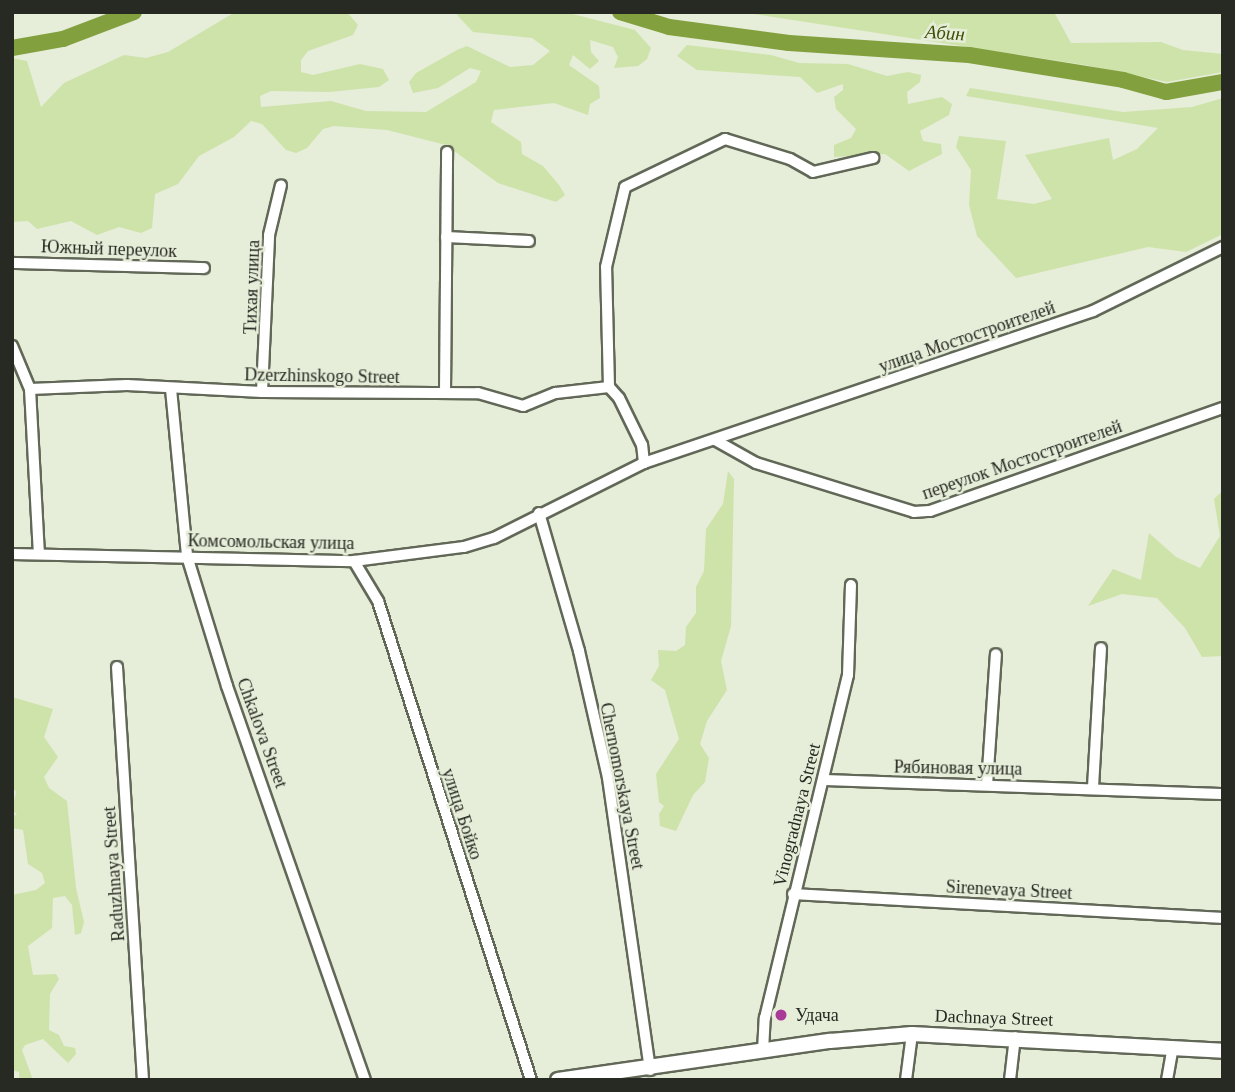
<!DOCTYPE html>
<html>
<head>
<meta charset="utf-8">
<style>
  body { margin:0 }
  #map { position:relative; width:1235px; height:1092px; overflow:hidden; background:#e6edd9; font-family:"Times New Roman",serif }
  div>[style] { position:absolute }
  .green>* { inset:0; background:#cee3aa }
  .river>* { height:16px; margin:-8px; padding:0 8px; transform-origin:8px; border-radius:8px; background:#82a03e }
  .roads { filter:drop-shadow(2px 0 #616857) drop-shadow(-2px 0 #616857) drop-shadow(0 2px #616857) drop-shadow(0 -2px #616857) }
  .minor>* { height:10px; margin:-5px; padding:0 5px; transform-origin:5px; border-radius:5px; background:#fff }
  .secondary>* { height:14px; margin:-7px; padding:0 7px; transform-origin:7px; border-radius:7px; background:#fff }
  .dots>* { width:19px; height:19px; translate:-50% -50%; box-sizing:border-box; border:4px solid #e6edd9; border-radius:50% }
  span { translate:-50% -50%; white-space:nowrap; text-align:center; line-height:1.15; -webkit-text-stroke:5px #e6edd9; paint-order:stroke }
  .street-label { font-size:18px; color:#272a22 }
  .poi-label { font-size:18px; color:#272a22 }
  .left { translate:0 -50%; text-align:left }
  .water-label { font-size:19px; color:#3c4f04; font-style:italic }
  .frame { position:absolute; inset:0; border:14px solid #272a22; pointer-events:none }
</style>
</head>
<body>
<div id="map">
  <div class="green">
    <div style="clip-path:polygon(347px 12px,358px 25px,353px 35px,308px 51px,301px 60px,301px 72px,313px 75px,360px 64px,383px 69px,389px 80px,379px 87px,329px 92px,271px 91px,260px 96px,261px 107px,331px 101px,366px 111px,426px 112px,476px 82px,481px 71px,470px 68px,438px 88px,413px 93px,409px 82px,416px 73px,457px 50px,467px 46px,510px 67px,533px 65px,550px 51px,532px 38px,473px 32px,457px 15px,460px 12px,569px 13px,635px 30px,651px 48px,647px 59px,638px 66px,614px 68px,618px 57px,613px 47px,590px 40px,591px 52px,599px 61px,590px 69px,573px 55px,569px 65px,599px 86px,600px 98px,590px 104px,588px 115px,554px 103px,494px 110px,491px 122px,521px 142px,522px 154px,543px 166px,559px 185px,565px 195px,556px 202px,498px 183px,446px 145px,387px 130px,334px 126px,323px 129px,307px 148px,296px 153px,286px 150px,262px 124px,251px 121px,234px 137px,199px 156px,178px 184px,155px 194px,152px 228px,141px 233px,119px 227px,97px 235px,71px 221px,37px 229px,28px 221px,12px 222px,12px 58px,27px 61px,41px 107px,64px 83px,124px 55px,146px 58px,168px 52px,232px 14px)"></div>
    <div style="clip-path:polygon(741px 12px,1054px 12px,1071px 43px,1161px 42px,1183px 50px,1223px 54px,1223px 72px,1167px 82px,1085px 65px)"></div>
    <div style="clip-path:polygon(687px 45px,771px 55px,799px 63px,848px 64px,887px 76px,908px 72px,921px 75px,920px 82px,907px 92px,908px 104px,942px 97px,952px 104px,949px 115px,920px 131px,923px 141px,941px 144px,942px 154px,909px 171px,885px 154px,834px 157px,834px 145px,851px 138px,856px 129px,836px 109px,834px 97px,843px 90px,843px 84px,817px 93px,800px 77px,697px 70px,677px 56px)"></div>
    <div style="clip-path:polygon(970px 88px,1123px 112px,1192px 107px,1223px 98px,1223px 234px,1186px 252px,1148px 247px,1016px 278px,977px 236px,969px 205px,971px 170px,956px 147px,959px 136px,1006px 141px,997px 199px,1034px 204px,1052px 199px,1025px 155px,1109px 138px,1113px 160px,1137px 149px,1158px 128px,966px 96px)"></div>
    <div style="clip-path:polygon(728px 471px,734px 479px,731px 626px,721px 661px,727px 690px,707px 721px,700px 744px,709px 758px,705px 782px,693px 795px,676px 831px,660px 826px,659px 814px,664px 806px,659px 802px,656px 774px,679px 739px,665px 690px,651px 680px,659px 666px,658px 650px,676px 651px,685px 645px,686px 627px,696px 613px,696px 587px,704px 571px,706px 529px,723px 504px)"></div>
    <div style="clip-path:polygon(1223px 490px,1223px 656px,1202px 657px,1185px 628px,1157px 598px,1122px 594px,1088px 606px,1113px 569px,1141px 580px,1149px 533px,1176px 557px,1200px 568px,1220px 536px,1214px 499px)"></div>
    <div style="clip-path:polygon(12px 697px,53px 709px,44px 737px,58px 757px,44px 777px,49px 788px,67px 801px,76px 888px,84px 922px,81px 933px,75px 935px,72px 905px,65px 896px,53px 898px,52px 928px,28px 946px,33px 975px,56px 974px,59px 979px,50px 994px,49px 1030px,59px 1035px,64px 1046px,75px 1048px,76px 1054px,68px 1063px,43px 1039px,25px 1045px,22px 1050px,33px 1080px,19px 1080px,19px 1072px,12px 1070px,12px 895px,36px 890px,45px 883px,42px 873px,28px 864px,23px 830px,12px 828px,12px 817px,17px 814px,12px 811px,16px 792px,12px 786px)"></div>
  </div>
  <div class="river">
    <div style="left:620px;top:12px;width:51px;rotate:17deg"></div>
    <div style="left:669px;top:27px;width:121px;rotate:7.6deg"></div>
    <div style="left:789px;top:43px;width:180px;rotate:3.8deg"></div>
    <div style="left:969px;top:55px;width:156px;rotate:9.2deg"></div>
    <div style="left:1123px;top:80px;width:45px;rotate:15.6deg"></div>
    <div style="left:1166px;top:92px;width:58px;rotate:-10deg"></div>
    <div style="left:12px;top:48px;width:52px;rotate:-10deg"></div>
    <div style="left:63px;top:39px;width:76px;rotate:-20.8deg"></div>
  </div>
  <div class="roads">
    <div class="minor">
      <div style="left:446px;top:237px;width:83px;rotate:2.8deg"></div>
      <div style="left:12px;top:263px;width:192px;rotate:1.5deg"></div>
      <div style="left:12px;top:346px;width:47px;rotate:67.3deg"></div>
      <div style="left:30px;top:389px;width:165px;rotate:86.9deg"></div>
      <div style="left:30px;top:389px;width:97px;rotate:-2.4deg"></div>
      <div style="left:127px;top:385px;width:135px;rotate:3deg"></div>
      <div style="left:262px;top:392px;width:216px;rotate:0.3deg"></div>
      <div style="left:478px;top:393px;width:47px;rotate:16.1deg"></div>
      <div style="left:523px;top:406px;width:35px;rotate:-22deg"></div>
      <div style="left:556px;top:393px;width:53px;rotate:-6.5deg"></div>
      <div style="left:171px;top:389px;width:168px;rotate:84.5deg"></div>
      <div style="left:187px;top:556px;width:136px;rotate:72.9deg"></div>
      <div style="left:227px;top:686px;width:417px;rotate:70.7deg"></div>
      <div style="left:262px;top:392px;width:157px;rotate:-87.4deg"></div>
      <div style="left:269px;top:235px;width:51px;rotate:-76.5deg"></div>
      <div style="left:445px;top:393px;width:241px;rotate:-89.5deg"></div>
      <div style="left:715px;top:440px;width:47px;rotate:29.3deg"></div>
      <div style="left:756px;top:463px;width:165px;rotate:17.2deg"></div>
      <div style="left:914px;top:512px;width:16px;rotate:-4deg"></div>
      <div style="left:930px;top:511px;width:311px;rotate:-19.4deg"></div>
      <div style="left:644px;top:463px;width:18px;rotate:-96deg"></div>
      <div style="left:642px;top:445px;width:52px;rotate:-116.1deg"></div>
      <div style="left:619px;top:398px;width:15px;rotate:-132deg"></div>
      <div style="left:609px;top:387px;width:120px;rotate:-91.4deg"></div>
      <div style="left:606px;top:267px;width:82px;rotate:-76.6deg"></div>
      <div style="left:625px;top:187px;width:111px;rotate:-25.6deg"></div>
      <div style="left:725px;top:139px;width:68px;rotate:17.1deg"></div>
      <div style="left:790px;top:159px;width:26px;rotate:29deg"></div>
      <div style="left:813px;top:172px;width:62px;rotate:-13.1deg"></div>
      <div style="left:539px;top:513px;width:144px;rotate:73.8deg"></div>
      <div style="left:579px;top:651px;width:130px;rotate:77.1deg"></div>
      <div style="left:608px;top:778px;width:295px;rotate:81.8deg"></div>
      <div style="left:12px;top:554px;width:342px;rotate:1.2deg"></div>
      <div style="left:354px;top:561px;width:111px;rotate:-7.3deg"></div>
      <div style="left:464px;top:547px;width:31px;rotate:-17deg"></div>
      <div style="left:494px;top:538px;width:168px;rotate:-26.6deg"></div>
      <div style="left:644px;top:463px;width:474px;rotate:-18.7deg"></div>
      <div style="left:1093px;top:311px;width:145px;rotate:-26.2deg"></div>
      <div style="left:354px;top:561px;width:47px;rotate:59deg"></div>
      <div style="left:378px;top:601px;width:503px;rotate:72.29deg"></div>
      <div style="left:117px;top:667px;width:414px;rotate:86.4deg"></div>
      <div style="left:823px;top:780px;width:400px;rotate:2deg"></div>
      <div style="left:987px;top:785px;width:131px;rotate:-86.1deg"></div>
      <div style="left:1093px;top:787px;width:139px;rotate:-86.7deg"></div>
      <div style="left:793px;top:894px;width:431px;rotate:3.2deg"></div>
      <div style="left:763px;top:1051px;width:33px;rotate:-87deg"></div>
      <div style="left:765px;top:1018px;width:353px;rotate:-76.4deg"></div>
      <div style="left:848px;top:675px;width:90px;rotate:-88.1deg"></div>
      <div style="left:906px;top:1080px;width:46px;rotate:-82.6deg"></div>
      <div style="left:1010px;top:1080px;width:43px;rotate:-83.4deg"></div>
      <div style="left:1167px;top:1080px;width:34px;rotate:-80deg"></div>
    </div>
    <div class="secondary">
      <div style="left:558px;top:1080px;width:275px;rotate:-8.2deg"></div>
      <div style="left:830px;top:1041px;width:82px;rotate:-4.9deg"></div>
      <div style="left:912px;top:1034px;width:311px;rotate:3.1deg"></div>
    </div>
  </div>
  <div class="dots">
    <div style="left:781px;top:1015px;background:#a93a98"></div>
  </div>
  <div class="street-label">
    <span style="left:109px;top:249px;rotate:2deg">Южный переулок</span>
    <span style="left:252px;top:287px;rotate:-88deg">Тихая улица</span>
    <span style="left:967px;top:337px;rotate:-19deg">улица Мостостроителей</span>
    <span style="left:322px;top:376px;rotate:1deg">Dzerzhinskogo Street</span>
    <span style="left:1022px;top:460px;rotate:-19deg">переулок Мостостроителей</span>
    <span style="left:271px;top:542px;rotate:1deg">Комсомольская улица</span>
    <span style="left:262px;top:733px;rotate:70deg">Chkalova Street</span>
    <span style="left:958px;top:768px;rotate:1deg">Рябиновая улица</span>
    <span style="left:622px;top:786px;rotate:79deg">Chernomorskaya Street</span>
    <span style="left:462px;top:814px;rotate:72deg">улица Бойко</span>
    <span style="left:797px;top:815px;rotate:-76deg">Vinogradnaya Street</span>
    <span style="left:114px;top:874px;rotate:-94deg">Raduzhnaya Street</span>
    <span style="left:1009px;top:890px;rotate:3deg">Sirenevaya Street</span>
    <span style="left:994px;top:1018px;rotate:2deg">Dachnaya Street</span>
  </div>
  <div class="poi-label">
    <span class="left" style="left:795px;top:1015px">Удача</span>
  </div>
  <div class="water-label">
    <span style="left:945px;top:33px;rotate:4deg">Абин</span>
  </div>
  <div class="frame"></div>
</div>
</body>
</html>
